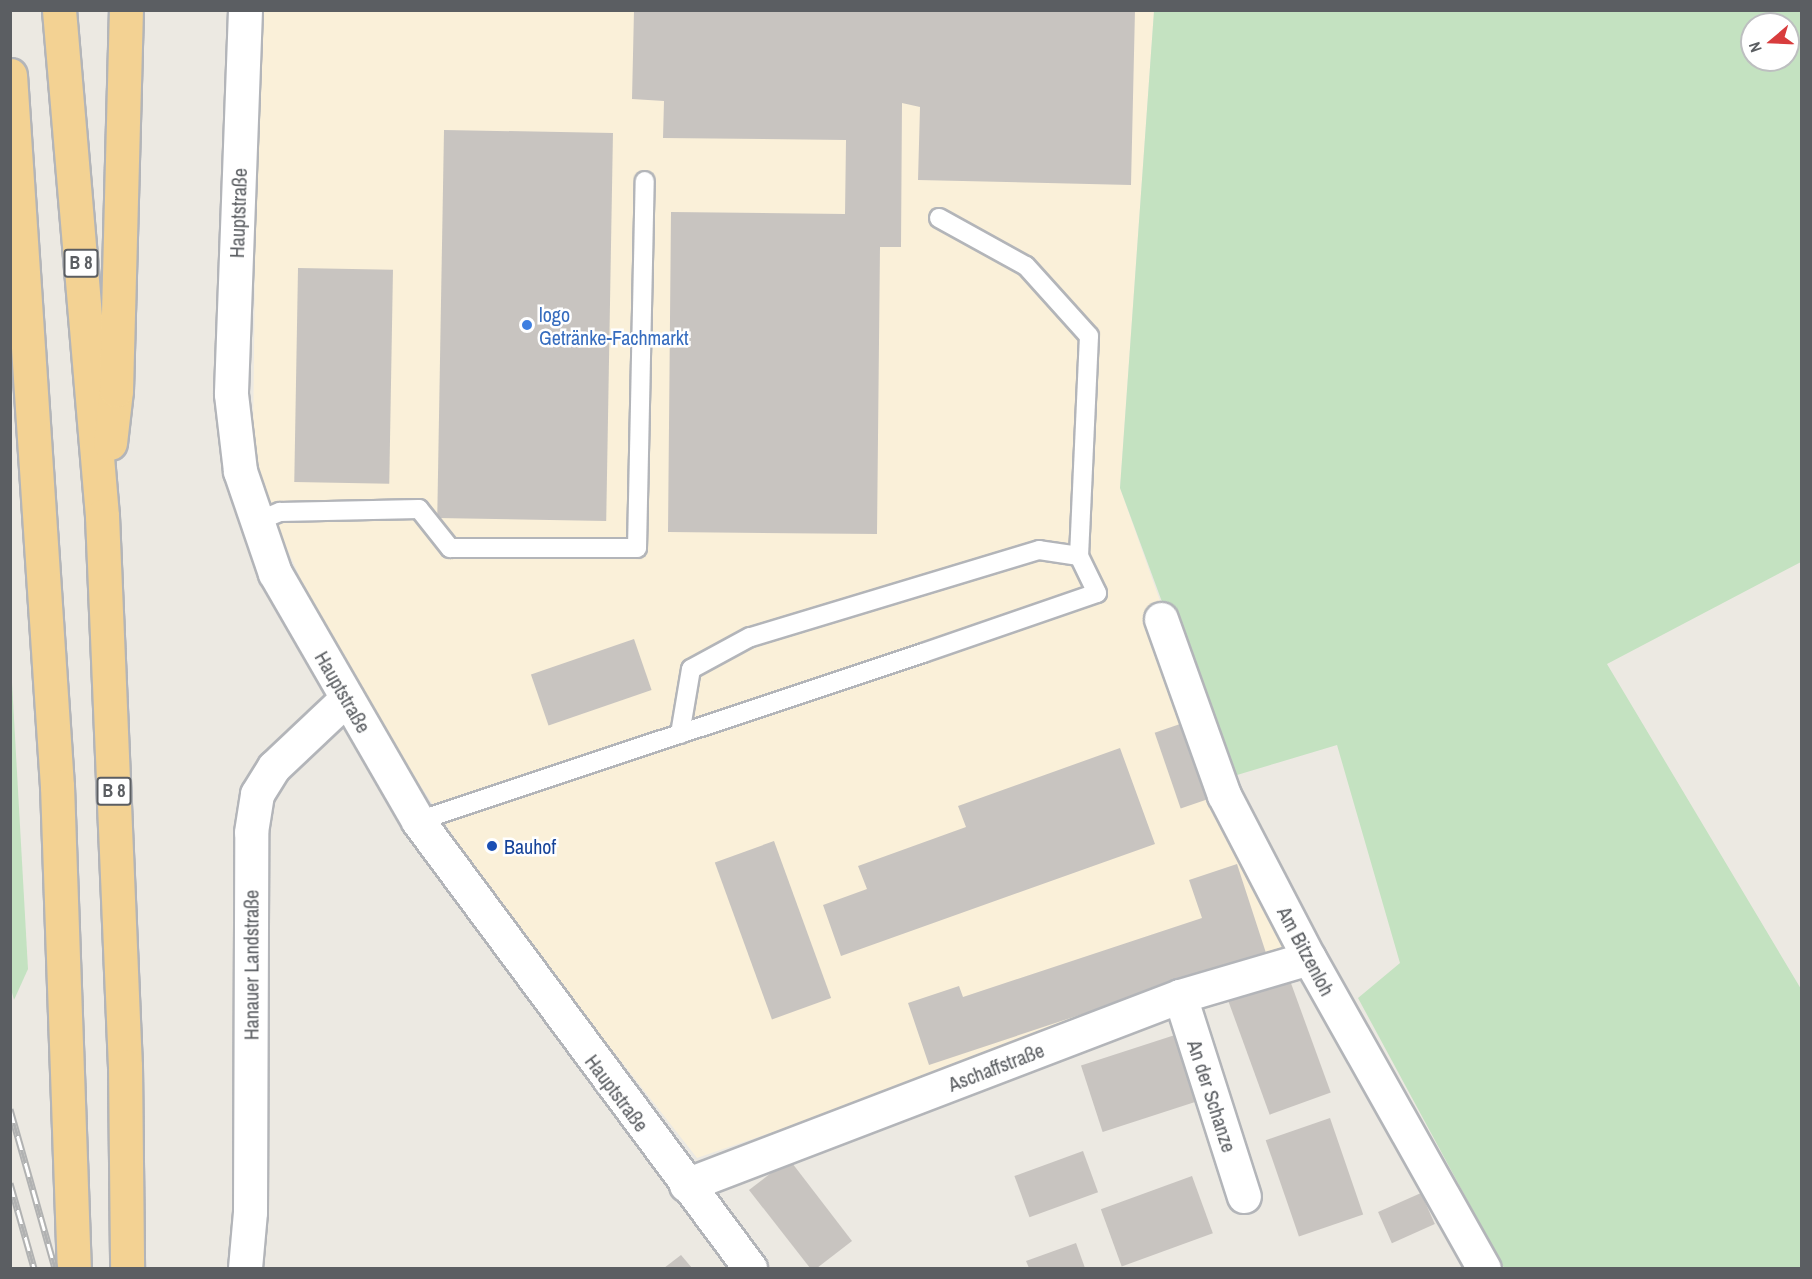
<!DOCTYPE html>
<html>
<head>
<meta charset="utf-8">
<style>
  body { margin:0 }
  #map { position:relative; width:1812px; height:1279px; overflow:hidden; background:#ece9e2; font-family:"Archivo Narrow",sans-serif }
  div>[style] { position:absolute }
  .commercial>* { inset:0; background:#faf0d9 }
  .green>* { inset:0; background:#c4e2c1 }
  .building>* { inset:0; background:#c8c4c0; transform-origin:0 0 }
  .roads { filter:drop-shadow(2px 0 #b3b5b9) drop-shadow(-2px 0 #b3b5b9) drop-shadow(0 2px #b3b5b9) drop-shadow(0 -2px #b3b5b9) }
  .lane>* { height:18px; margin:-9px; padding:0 9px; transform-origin:9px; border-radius:9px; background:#fff }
  .street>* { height:33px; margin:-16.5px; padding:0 16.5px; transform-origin:16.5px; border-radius:16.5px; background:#fff }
  .secondary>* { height:33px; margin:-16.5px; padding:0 16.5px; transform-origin:16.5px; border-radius:16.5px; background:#fff }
  .highway>* { height:33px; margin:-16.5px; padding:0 16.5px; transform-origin:16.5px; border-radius:16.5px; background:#f3d293 }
  .rail>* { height:7px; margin-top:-3.5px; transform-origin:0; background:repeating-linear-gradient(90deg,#fff 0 14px,#b1b2b2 0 28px); box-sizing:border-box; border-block:2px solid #b1b2b2 }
  .dots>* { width:16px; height:16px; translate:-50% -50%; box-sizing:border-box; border:3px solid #fff; border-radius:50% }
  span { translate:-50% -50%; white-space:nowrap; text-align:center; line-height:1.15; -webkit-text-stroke:5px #fff; paint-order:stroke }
  .shield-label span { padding:2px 4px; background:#fff; border:2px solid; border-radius:4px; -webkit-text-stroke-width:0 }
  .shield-label { font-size:18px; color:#5b5e62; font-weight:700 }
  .street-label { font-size:20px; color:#5b5e62 }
  .shop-label { font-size:20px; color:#366cbe }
  .left { translate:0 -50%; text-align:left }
  .transit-label { font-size:20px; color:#164399 }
  .frame { position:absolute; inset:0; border:12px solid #5b5e62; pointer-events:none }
  .north { position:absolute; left:1740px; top:12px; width:60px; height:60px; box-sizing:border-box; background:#fff; border:2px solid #bdbfc0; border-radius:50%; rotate:251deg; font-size:16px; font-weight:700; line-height:24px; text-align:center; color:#5b5e62 }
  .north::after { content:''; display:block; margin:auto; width:21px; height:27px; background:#d83c3d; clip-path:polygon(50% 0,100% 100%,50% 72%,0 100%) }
</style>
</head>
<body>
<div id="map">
  <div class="commercial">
    <div style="clip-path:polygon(258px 11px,1154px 11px,1120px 488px,1286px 956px,697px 1158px,500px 907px,395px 747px,303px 584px,267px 505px,253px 437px)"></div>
  </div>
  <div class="green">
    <div style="clip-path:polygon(evenodd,1154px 11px,1801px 11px,1801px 562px,1607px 664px,1801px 989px,1801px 1268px,1504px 1268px,1358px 998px,1400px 963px,1337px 745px,1227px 778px,1120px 488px,1154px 11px,1752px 24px,1788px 24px,1788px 60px,1752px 60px,1752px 24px)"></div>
    <div style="clip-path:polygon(10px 647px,28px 969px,14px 1000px,10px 985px)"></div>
  </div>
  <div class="building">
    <div style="clip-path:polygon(634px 10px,1135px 10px,1131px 185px,918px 180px,920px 107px,902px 103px,901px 247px,880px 247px,877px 534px,668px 532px,671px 212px,845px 214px,846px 140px,663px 138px,664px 101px,632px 99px)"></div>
    <div style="left:444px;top:130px;width:169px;height:388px;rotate:1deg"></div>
    <div style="left:298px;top:268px;width:95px;height:214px;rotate:1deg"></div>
    <div style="left:634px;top:639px;width:54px;height:109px;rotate:71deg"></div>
    <div style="left:1183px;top:723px;width:80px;height:30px;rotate:71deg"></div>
    <div style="clip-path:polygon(1120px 748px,1155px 844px,841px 956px,823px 905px,867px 889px,858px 866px,966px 827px,958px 806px)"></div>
    <div style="left:774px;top:841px;width:167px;height:63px;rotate:70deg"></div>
    <div style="clip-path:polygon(1237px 864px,1266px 953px,929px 1065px,908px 1003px,959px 986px,963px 997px,1202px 918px,1189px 880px)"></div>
    <div style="left:1288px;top:975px;width:125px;height:65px;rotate:70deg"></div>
    <div style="left:1178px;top:1034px;width:70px;height:102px;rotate:72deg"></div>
    <div style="left:1330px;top:1118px;width:102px;height:68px;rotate:71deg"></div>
    <div style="left:1083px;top:1151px;width:44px;height:73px;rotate:70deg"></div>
    <div style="clip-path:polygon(789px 1159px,852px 1241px,817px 1268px,810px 1268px,749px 1190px)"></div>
    <div style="left:1192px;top:1176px;width:61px;height:97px;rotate:70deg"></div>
    <div style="left:1421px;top:1193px;width:34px;height:47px;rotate:66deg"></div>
    <div style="clip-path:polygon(1076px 1243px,1085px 1268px,1029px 1268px,1026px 1261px)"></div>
    <div style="clip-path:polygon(681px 1255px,692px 1268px,664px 1268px)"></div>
  </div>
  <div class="roads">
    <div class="lane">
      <div style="left:939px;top:218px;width:99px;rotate:28.9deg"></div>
      <div style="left:1026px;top:266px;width:94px;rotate:48deg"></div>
      <div style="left:1089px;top:336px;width:220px;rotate:92.6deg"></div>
      <div style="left:256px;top:522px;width:26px;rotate:-23deg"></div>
      <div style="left:280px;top:512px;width:139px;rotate:-1.2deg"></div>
      <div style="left:419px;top:509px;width:50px;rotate:51.5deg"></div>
      <div style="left:450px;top:548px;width:187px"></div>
      <div style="left:637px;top:548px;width:367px;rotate:-88.8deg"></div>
      <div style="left:418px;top:821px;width:532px;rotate:-18.4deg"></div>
      <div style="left:923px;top:653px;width:184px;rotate:-19deg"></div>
      <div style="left:1097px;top:593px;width:41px;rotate:-115.9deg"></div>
      <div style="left:1079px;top:556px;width:40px;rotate:-171.5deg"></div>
      <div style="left:1039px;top:550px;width:302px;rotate:163.2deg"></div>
      <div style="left:750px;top:637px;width:67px;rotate:151.5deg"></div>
      <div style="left:691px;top:669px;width:66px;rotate:99.6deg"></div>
    </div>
    <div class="street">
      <div style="left:1161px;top:619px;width:187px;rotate:70.3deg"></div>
      <div style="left:1224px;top:795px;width:184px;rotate:62.5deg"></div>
      <div style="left:1309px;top:958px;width:356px;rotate:60.6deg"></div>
      <div style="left:1180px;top:996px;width:210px;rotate:72.3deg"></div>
      <div style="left:686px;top:1185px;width:529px;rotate:-20.94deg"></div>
      <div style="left:1180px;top:996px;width:134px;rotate:-16.4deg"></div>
      <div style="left:245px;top:1268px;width:56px;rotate:-84.9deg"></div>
      <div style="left:250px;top:1212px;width:380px;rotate:-89.8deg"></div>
      <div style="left:251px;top:832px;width:38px;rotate:-81deg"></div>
      <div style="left:257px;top:794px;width:32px;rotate:-58deg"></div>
      <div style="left:274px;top:767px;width:100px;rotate:-43.4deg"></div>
    </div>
    <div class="secondary">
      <div style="left:245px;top:10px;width:384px;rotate:92.1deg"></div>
      <div style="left:231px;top:394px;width:78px;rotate:83.3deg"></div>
      <div style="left:240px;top:471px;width:108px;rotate:71.1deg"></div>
      <div style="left:275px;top:573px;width:286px;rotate:60deg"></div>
      <div style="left:418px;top:821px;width:557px;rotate:53.4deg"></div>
    </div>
    <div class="highway">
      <div style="left:59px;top:10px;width:508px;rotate:85.14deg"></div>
      <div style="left:102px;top:516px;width:550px;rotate:87.61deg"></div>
      <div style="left:125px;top:1066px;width:202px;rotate:89.4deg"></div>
      <div style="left:10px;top:75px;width:713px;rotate:86.22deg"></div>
      <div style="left:57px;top:786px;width:482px;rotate:88deg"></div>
      <div style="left:110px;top:443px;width:53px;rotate:-83.5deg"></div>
      <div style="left:116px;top:390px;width:380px;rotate:-88.5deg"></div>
    </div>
  </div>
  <div class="rail">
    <div style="left:10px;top:1109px;width:165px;rotate:74.2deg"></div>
    <div style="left:10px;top:1183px;width:88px;rotate:74.2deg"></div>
  </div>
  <div class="dots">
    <div style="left:527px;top:325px;background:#3f7fe0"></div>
    <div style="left:492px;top:846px;background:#1a4fb4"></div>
  </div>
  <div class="shield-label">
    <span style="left:81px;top:263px">B 8</span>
    <span style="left:114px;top:791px">B 8</span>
  </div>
  <div class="street-label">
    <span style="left:238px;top:213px;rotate:-88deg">Hauptstraße</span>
    <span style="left:343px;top:692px;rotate:60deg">Hauptstraße</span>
    <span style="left:1306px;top:951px;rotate:62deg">Am Bitzenloh</span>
    <span style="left:251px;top:965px;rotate:-90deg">Hanauer Landstraße</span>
    <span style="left:996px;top:1067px;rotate:-21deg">Aschaffstraße</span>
    <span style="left:617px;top:1093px;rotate:53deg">Hauptstraße</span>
    <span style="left:1212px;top:1096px;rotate:72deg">An der Schanze</span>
  </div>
  <div class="shop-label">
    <span class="left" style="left:539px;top:326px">logo<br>Getränke-Fachmarkt</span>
  </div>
  <div class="transit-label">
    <span class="left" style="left:504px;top:846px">Bauhof</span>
  </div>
  <div class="frame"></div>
  <div class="north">N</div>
</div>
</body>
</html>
